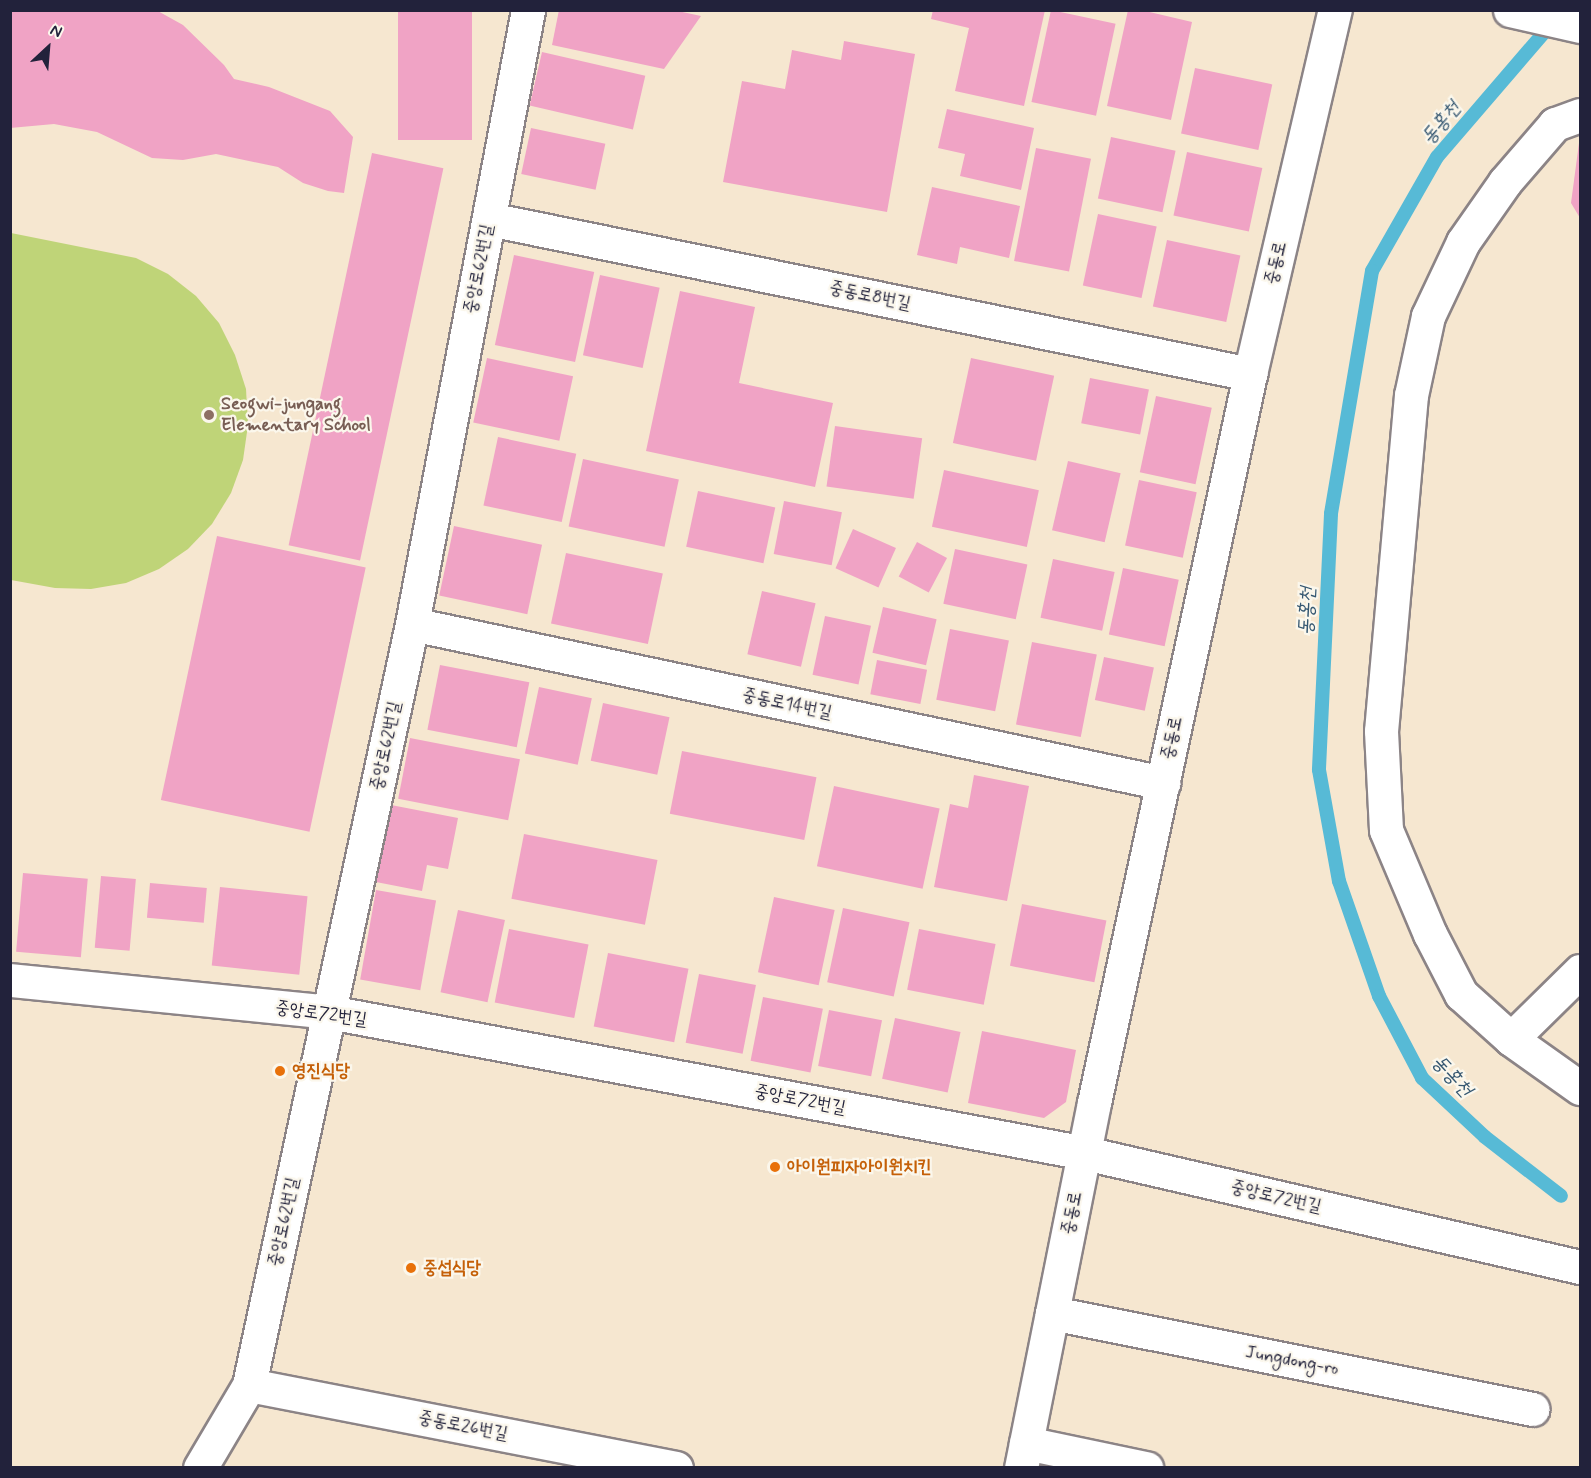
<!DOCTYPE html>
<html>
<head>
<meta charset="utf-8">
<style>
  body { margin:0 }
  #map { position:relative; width:1591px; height:1478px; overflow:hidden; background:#f6e7d0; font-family:Mynerve,"Poor Story",sans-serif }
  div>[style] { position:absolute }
  .green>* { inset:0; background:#bfd478 }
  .stream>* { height:14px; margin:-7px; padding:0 7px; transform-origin:7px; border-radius:7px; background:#57bad6 }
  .building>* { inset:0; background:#f0a3c5; transform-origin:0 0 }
  .roads { filter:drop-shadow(2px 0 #8c8486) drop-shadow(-2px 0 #8c8486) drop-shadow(0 2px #8c8486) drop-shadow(0 -2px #8c8486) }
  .minor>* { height:33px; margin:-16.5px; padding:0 16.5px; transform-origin:16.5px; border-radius:16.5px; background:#fff }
  .major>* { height:33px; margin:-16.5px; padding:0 16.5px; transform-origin:16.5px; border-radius:16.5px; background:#fff }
  .dots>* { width:16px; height:16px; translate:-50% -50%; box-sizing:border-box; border:3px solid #fbf7ec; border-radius:50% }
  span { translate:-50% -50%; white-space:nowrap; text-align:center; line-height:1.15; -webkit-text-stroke:4.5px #fbf7ec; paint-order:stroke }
  .street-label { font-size:18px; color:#22223b }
  .education-label { font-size:18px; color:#785e54; font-weight:700 }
  .left { translate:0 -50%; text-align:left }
  .food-label { font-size:18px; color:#c56008; font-weight:700 }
  .water-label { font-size:20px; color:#355771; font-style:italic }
  .frame { position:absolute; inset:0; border:12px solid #22223b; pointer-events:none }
  .north { position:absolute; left:18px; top:18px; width:60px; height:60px; -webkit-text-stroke:4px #fbf7ec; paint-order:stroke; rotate:26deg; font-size:16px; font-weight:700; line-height:24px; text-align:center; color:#22223b }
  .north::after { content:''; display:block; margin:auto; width:21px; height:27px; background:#22223b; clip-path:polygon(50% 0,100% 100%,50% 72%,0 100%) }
</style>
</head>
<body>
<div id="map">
  <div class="green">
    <div style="clip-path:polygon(11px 233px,136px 258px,168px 274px,196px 296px,219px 323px,235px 355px,246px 389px,248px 425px,243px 460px,231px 493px,212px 524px,188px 549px,159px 569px,126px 583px,91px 589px,55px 588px,11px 580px)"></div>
  </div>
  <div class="stream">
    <div style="left:1554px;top:21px;width:179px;rotate:130.7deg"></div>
    <div style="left:1437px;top:157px;width:131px;rotate:119.7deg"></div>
    <div style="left:1372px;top:271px;width:246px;rotate:99.6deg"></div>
    <div style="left:1331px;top:514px;width:256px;rotate:92.7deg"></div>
    <div style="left:1319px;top:770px;width:113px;rotate:79.8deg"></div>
    <div style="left:1339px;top:881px;width:122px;rotate:70.8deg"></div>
    <div style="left:1379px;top:996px;width:93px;rotate:62.3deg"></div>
    <div style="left:1422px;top:1078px;width:86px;rotate:43.1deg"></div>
    <div style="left:1485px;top:1137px;width:96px;rotate:37.8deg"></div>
  </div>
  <div class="building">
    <div style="clip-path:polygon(10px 10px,156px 10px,183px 25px,224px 65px,234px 79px,269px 87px,330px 111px,353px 137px,344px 193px,328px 191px,303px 183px,278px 167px,216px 154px,183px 160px,152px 158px,97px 132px,54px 124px,10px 128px)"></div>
    <div style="left:398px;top:10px;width:74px;height:130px"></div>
    <div style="clip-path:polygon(559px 10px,673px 10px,701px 16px,664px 69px,552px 45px)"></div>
    <div style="clip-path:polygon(933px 10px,1045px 10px,1024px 106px,955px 91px,969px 28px,931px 19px)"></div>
    <div style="left:1051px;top:10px;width:66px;height:94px;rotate:12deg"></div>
    <div style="clip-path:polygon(1128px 10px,1141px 10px,1192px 22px,1171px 120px,1107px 106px)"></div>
    <div style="clip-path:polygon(844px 41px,915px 54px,887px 212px,723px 182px,742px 81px,785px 89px,792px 50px,841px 60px)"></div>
    <div style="left:542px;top:52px;width:106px;height:55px;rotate:13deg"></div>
    <div style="left:1195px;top:68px;width:79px;height:67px;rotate:12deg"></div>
    <div style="clip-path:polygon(947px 109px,1034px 128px,1021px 190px,960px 176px,965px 154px,938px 148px)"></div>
    <div style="left:531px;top:128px;width:76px;height:47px;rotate:12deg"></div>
    <div style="left:1111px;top:137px;width:66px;height:63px;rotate:12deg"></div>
    <div style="clip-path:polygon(1579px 143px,1580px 143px,1580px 218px,1571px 203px)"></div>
    <div style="left:1036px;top:148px;width:56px;height:115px;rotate:11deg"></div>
    <div style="left:1187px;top:152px;width:77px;height:65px;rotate:12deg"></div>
    <div style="left:372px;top:153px;width:73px;height:401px;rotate:12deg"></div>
    <div style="clip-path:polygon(932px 187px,1020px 206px,1009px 258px,960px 247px,957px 264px,917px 255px)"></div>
    <div style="left:1098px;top:214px;width:60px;height:73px;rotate:12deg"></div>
    <div style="left:1167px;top:240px;width:75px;height:68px;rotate:12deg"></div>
    <div style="left:514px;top:255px;width:82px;height:92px;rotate:12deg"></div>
    <div style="left:600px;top:275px;width:61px;height:82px;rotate:12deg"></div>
    <div style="clip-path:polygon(680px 291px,755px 307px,739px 383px,833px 403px,815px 487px,646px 451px)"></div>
    <div style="left:487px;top:358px;width:88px;height:66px;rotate:12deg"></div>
    <div style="left:971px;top:358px;width:85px;height:87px;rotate:12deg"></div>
    <div style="left:1090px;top:378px;width:60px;height:46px;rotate:11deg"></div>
    <div style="left:1156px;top:396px;width:57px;height:78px;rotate:12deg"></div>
    <div style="left:835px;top:426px;width:88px;height:61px;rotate:8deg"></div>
    <div style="left:498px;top:437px;width:80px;height:70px;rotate:12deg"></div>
    <div style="left:583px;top:459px;width:98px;height:69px;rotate:12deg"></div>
    <div style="left:1068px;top:461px;width:54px;height:71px;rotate:13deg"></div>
    <div style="left:944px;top:470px;width:97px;height:58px;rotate:12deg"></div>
    <div style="left:1139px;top:480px;width:59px;height:67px;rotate:12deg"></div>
    <div style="left:698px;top:491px;width:79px;height:57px;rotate:12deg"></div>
    <div style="left:784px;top:501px;width:59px;height:54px;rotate:11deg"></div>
    <div style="left:454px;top:526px;width:90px;height:71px;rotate:12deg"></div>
    <div style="left:853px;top:529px;width:47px;height:43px;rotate:24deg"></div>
    <div style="left:217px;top:536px;width:152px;height:270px;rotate:12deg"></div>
    <div style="left:917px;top:542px;width:34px;height:39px;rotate:28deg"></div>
    <div style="left:955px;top:549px;width:74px;height:56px;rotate:12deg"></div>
    <div style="left:566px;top:553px;width:99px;height:72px;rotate:12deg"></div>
    <div style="left:1053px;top:559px;width:63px;height:60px;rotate:12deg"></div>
    <div style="left:1123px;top:568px;width:57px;height:68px;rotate:12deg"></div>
    <div style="left:762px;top:591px;width:55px;height:65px;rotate:13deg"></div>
    <div style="left:883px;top:607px;width:55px;height:47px;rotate:13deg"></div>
    <div style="left:825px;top:616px;width:47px;height:60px;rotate:12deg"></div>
    <div style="left:950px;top:629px;width:60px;height:72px;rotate:11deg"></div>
    <div style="left:1032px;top:642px;width:66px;height:84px;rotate:11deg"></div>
    <div style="left:1104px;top:657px;width:51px;height:44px;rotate:12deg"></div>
    <div style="left:877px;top:660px;width:51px;height:35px;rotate:11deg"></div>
    <div style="left:440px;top:665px;width:91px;height:66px;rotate:11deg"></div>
    <div style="left:539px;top:687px;width:54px;height:68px;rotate:12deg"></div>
    <div style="left:603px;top:703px;width:68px;height:59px;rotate:12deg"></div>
    <div style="left:410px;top:738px;width:112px;height:62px;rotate:11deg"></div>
    <div style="left:682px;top:751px;width:137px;height:64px;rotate:11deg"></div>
    <div style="clip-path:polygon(974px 775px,1029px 786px,1007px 901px,934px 887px,950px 804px,968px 808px)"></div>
    <div style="left:834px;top:786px;width:108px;height:82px;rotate:12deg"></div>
    <div style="clip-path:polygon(391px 805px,458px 818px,448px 869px,427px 865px,422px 891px,376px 882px)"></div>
    <div style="left:524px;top:834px;width:136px;height:66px;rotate:11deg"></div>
    <div style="left:23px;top:873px;width:65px;height:79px;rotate:5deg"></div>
    <div style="left:101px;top:876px;width:35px;height:72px;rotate:5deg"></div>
    <div style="left:150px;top:883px;width:57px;height:35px;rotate:5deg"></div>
    <div style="left:220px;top:887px;width:88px;height:79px;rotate:6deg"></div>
    <div style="left:376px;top:890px;width:61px;height:91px;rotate:10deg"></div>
    <div style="left:774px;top:897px;width:62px;height:77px;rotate:12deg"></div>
    <div style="left:1022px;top:904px;width:86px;height:63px;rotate:11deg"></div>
    <div style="left:843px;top:908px;width:68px;height:76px;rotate:12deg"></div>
    <div style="left:458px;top:910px;width:48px;height:84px;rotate:12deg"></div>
    <div style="left:509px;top:929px;width:81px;height:75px;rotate:11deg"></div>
    <div style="left:919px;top:929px;width:78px;height:62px;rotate:11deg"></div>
    <div style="left:608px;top:953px;width:82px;height:75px;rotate:11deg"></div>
    <div style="left:699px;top:974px;width:58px;height:70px;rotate:11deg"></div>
    <div style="left:763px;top:997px;width:61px;height:65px;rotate:11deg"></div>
    <div style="left:829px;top:1010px;width:54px;height:57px;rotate:11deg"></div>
    <div style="left:895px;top:1018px;width:67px;height:62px;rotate:12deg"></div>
    <div style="clip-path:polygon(982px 1031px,1076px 1050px,1066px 1102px,1044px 1118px,968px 1103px)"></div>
  </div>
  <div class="roads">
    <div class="minor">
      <div style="left:1580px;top:115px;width:27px;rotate:160deg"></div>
      <div style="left:1555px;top:124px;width:77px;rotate:130.8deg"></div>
      <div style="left:1505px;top:182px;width:73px;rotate:125deg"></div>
      <div style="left:1463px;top:242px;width:82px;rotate:115.3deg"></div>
      <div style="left:1428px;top:316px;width:81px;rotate:102.1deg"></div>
      <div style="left:1411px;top:395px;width:337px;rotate:95.1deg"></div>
      <div style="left:1381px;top:731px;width:99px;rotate:87.1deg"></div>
      <div style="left:1386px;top:830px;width:113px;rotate:67.1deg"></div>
      <div style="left:1430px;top:934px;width:68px;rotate:62.7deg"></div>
      <div style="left:1461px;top:994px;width:67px;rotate:42deg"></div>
      <div style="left:1511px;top:1039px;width:85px;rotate:35.4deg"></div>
      <div style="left:489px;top:219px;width:777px;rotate:11.51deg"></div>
      <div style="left:412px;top:624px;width:768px;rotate:11.95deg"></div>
      <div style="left:10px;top:980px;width:321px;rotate:5.7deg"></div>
      <div style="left:329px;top:1012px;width:769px;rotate:10.56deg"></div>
      <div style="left:1085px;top:1153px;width:508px;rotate:12.97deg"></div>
      <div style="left:1511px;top:1039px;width:97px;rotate:-44.6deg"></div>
      <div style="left:1052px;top:1313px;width:490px;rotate:11.3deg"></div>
      <div style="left:249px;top:1385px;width:435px;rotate:11deg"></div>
      <div style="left:1026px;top:1443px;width:123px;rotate:11.8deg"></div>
      <div style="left:200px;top:1468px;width:96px;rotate:-59.4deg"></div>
      <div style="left:249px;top:1385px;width:778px;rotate:-77.91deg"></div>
      <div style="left:412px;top:624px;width:625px;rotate:-79.3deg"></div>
      <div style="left:1021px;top:1468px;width:372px;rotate:-78.7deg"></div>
      <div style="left:1094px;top:1103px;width:746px;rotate:-77.92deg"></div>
      <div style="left:1250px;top:374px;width:374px;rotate:-76.9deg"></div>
    </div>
    <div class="major">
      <div style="left:1510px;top:10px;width:72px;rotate:12.9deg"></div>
    </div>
  </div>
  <div class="dots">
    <div style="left:209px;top:415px;background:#8d6e63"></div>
    <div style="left:280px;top:1071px;background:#e8710a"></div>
    <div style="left:775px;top:1167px;background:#e8710a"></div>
    <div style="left:411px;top:1268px;background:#e8710a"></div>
  </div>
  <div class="street-label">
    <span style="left:1276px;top:263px;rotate:-77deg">중동로</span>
    <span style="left:479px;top:269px;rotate:-79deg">중앙로62번길</span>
    <span style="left:870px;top:296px;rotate:12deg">중동로8번길</span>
    <span style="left:787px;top:704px;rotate:12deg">중동로14번길</span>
    <span style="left:1172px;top:738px;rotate:-78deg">중동로</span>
    <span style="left:386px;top:746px;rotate:-78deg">중앙로62번길</span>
    <span style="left:321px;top:1014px;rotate:8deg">중앙로72번길</span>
    <span style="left:800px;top:1100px;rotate:11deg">중앙로72번길</span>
    <span style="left:1276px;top:1197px;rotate:13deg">중앙로72번길</span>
    <span style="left:1072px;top:1213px;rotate:-79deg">중동로</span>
    <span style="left:284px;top:1222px;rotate:-78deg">중앙로62번길</span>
    <span style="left:1292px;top:1361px;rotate:11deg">Jungdong-ro</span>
    <span style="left:463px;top:1426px;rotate:11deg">중동로26번길</span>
  </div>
  <div class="education-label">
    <span class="left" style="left:221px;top:415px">Seogwi-jungang<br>Elementary School</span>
  </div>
  <div class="food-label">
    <span class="left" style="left:292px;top:1071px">영진식당</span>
    <span class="left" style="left:787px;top:1167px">아이원피자아이원치킨</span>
    <span class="left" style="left:423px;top:1268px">중섭식당</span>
  </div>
  <div class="water-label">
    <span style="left:1441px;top:123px;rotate:-50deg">동홍천</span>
    <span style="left:1307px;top:611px;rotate:-87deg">동홍천</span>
    <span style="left:1452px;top:1076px;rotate:47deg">동홍천</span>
  </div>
  <div class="frame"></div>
  <div class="north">N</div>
</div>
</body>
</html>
